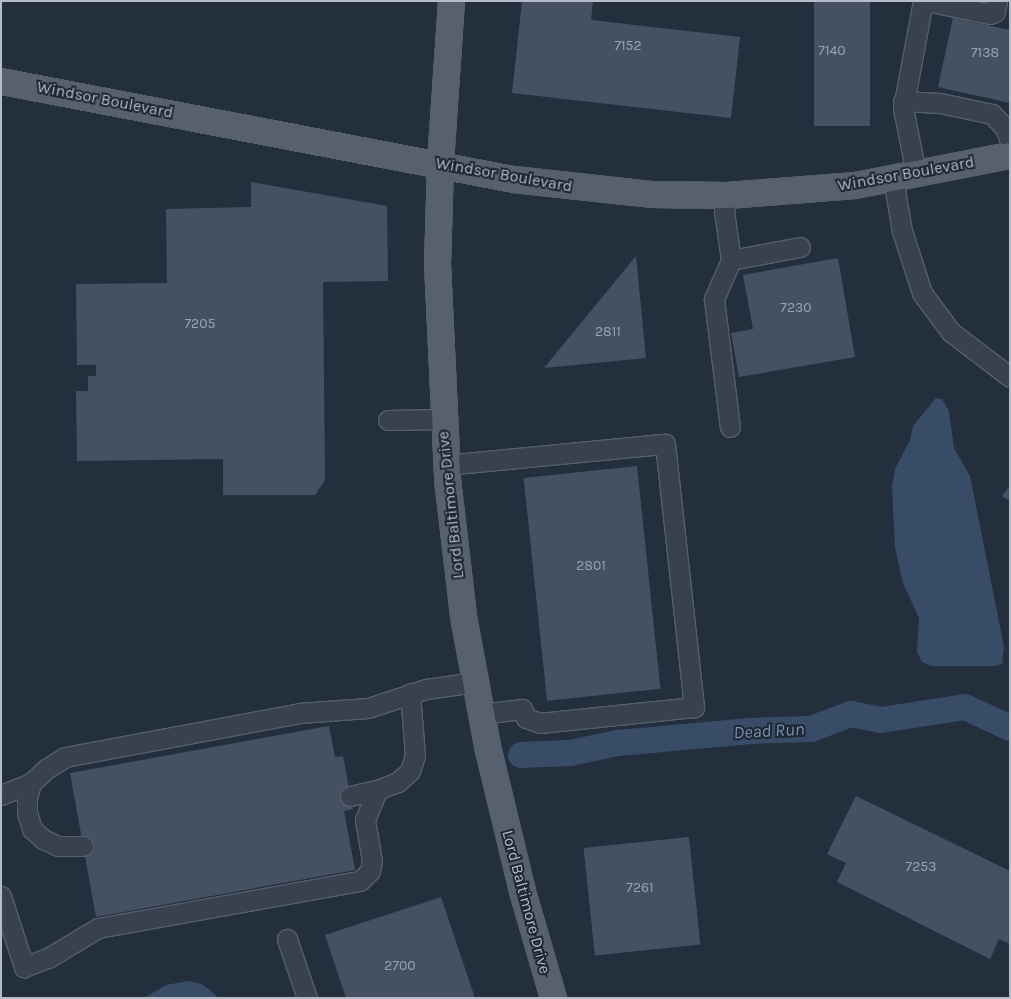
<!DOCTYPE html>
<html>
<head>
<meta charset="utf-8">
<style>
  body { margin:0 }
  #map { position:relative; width:1011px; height:999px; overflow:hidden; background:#242f3e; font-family:Karla,sans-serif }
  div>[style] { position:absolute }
  .water>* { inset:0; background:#394c67 }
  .river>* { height:26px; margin:-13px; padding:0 13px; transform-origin:13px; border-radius:13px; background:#394c67 }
  .building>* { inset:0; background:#455162; transform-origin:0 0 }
  .roads { filter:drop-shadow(1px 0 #565f6c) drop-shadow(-1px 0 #565f6c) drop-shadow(0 1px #565f6c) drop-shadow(0 -1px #565f6c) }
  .minor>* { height:19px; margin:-9.5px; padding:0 9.5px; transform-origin:9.5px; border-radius:9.5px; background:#38414e }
  .major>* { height:25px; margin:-12.5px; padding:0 12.5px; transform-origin:12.5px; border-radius:12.5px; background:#56606e }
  span { translate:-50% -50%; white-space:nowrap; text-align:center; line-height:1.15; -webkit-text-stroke:4px #1d2633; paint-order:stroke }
  .number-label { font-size:14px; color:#98a1af }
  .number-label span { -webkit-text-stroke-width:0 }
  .street-label { font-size:16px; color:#b4bcc9 }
  .water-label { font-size:18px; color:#7c92b1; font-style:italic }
  .frame { position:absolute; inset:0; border:2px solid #b4bcc9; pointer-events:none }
</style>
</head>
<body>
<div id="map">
  <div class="water">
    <div style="clip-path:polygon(936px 398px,942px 399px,949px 411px,954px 448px,970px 476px,1004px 647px,1002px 664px,995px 666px,931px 666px,922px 662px,917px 652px,919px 618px,903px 583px,895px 547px,892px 487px,895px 469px,910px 440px,913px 426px)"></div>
    <div style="clip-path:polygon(188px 981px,202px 984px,219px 998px,144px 998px,166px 985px)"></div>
  </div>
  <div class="river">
    <div style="left:521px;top:755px;width:49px;rotate:-2.3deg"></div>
    <div style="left:570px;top:753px;width:49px;rotate:-11.8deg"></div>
    <div style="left:618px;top:743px;width:133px;rotate:-5.2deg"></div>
    <div style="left:750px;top:731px;width:61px;rotate:-1.9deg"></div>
    <div style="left:811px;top:729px;width:43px;rotate:-20.6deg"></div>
    <div style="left:851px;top:714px;width:31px;rotate:11deg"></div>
    <div style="left:881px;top:720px;width:85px;rotate:-8.8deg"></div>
    <div style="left:965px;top:707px;width:50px;rotate:25deg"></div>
  </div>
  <div class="building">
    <div style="clip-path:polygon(522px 1px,593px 1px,591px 20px,740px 37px,731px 118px,512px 93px)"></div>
    <div style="left:814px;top:1px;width:56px;height:125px"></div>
    <div style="clip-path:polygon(953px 18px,1010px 30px,1010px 103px,938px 87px)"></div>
    <div style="clip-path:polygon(251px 182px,387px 206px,388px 281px,323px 282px,325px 480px,315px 495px,223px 495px,223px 459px,77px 461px,76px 391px,88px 391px,88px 376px,96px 376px,96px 365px,77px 365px,76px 284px,167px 283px,166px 209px,251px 207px)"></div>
    <div style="clip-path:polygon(636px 256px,646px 358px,544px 368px)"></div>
    <div style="clip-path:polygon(838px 258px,855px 357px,739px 377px,731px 333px,753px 329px,743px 275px)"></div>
    <div style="left:637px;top:466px;width:224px;height:114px;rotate:84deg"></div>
    <div style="clip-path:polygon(1010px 485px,1010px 501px,1002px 496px)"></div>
    <div style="clip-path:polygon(329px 726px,335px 757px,343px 756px,353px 809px,344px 811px,355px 870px,96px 917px,70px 773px)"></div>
    <div style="clip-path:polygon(856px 796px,1010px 871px,1010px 944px,999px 939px,990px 959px,837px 882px,846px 863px,827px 854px)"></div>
    <div style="left:689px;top:837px;width:108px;height:106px;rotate:84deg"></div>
    <div style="clip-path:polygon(441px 897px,475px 998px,346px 998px,325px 935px)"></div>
  </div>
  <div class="roads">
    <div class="minor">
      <div style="left:926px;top:1px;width:65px;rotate:11.5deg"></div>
      <div style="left:990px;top:14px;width:5px;rotate:-22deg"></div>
      <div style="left:995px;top:12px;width:11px;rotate:-80deg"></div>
      <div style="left:903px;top:101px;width:37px;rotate:3deg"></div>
      <div style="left:940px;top:103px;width:53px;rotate:11.9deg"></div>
      <div style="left:992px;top:114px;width:19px;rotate:47deg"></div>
      <div style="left:1005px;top:128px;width:14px;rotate:69deg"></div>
      <div style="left:916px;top:173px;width:66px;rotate:-101.3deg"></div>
      <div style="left:903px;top:108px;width:109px;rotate:-79.4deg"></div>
      <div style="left:893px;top:178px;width:54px;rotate:80.4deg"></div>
      <div style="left:902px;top:231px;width:65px;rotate:72.1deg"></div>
      <div style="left:922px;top:293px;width:49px;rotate:53.4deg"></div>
      <div style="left:951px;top:332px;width:74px;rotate:37.3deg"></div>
      <div style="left:727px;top:195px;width:16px;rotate:101deg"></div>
      <div style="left:724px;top:211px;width:49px;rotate:81.9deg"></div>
      <div style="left:731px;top:260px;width:43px;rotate:113.6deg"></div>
      <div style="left:714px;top:299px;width:129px;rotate:82.9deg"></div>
      <div style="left:731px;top:260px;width:70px;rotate:-10.7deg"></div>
      <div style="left:388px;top:420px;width:54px;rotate:-1.1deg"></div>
      <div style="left:445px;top:465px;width:221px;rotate:-5.5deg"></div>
      <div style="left:665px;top:444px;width:265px;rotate:83.7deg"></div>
      <div style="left:694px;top:707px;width:155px;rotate:174.1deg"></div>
      <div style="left:540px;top:723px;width:15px;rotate:-160deg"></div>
      <div style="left:526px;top:718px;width:10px;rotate:-114deg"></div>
      <div style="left:522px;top:709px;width:41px;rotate:173deg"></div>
      <div style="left:1px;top:795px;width:32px;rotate:-22deg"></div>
      <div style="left:350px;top:796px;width:28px;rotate:-13deg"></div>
      <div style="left:83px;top:846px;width:25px;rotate:180deg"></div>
      <div style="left:58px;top:846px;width:17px;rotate:-155deg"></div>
      <div style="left:43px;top:839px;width:15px;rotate:-138deg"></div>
      <div style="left:32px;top:829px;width:17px;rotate:-107deg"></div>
      <div style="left:27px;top:813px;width:15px;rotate:-90deg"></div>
      <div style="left:27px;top:798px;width:16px;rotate:-75deg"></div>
      <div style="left:31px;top:783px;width:21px;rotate:-43deg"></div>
      <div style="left:46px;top:769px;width:22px;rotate:-32deg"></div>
      <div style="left:65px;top:757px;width:238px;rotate:-10.6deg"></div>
      <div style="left:299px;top:713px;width:69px;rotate:-4.1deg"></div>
      <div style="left:368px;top:708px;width:61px;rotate:-18.1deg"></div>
      <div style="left:426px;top:689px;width:49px;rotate:-8.1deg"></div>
      <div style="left:1px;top:896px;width:75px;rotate:72.1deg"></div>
      <div style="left:24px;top:967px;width:26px;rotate:-21deg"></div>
      <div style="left:48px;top:958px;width:58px;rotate:-31deg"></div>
      <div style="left:98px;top:928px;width:266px;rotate:-10.2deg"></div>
      <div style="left:360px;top:881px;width:14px;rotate:-45deg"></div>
      <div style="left:370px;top:871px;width:10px;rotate:-79deg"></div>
      <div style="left:372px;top:861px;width:42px;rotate:-99.7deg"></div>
      <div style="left:365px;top:820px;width:32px;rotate:-68deg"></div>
      <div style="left:377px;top:790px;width:22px;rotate:-21deg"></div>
      <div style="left:398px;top:782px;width:16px;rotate:-43deg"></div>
      <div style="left:410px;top:771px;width:16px;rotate:-72deg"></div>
      <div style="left:415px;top:756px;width:63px;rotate:-94.5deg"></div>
      <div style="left:287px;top:939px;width:62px;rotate:71.3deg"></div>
    </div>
    <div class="major">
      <div style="left:451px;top:1px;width:163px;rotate:93.9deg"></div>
      <div style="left:440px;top:164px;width:99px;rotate:91.7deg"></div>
      <div style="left:437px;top:263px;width:216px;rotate:87.3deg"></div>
      <div style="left:447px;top:479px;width:138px;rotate:83.3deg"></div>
      <div style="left:463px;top:616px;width:132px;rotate:79.5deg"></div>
      <div style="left:487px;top:746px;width:149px;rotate:76.4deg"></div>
      <div style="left:522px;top:891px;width:111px;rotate:73.8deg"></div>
      <div style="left:1px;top:81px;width:521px;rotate:10.84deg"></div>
      <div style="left:513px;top:179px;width:138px;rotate:6.2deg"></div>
      <div style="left:650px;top:194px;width:77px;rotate:0.7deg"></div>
      <div style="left:727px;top:195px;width:128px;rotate:-4.5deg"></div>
      <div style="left:855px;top:185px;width:158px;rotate:-11deg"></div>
    </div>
  </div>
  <div class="number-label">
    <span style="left:628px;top:46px">7152</span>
    <span style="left:832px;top:51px">7140</span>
    <span style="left:985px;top:53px">7138</span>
    <span style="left:796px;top:308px">7230</span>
    <span style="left:200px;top:324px">7205</span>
    <span style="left:608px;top:332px">2811</span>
    <span style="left:591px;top:566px">2801</span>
    <span style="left:921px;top:867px">7253</span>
    <span style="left:640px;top:888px">7261</span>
    <span style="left:400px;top:966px">2700</span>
  </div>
  <div class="street-label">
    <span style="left:105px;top:100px;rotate:11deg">Windsor Boulevard</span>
    <span style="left:906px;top:174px;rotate:-10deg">Windsor Boulevard</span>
    <span style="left:504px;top:175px;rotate:10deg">Windsor Boulevard</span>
    <span style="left:451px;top:505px;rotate:-96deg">Lord Baltimore Drive</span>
    <span style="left:526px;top:902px;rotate:75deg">Lord Baltimore Drive</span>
  </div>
  <div class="water-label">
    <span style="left:769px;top:731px;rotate:-3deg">Dead Run</span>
  </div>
  <div class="frame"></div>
</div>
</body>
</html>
